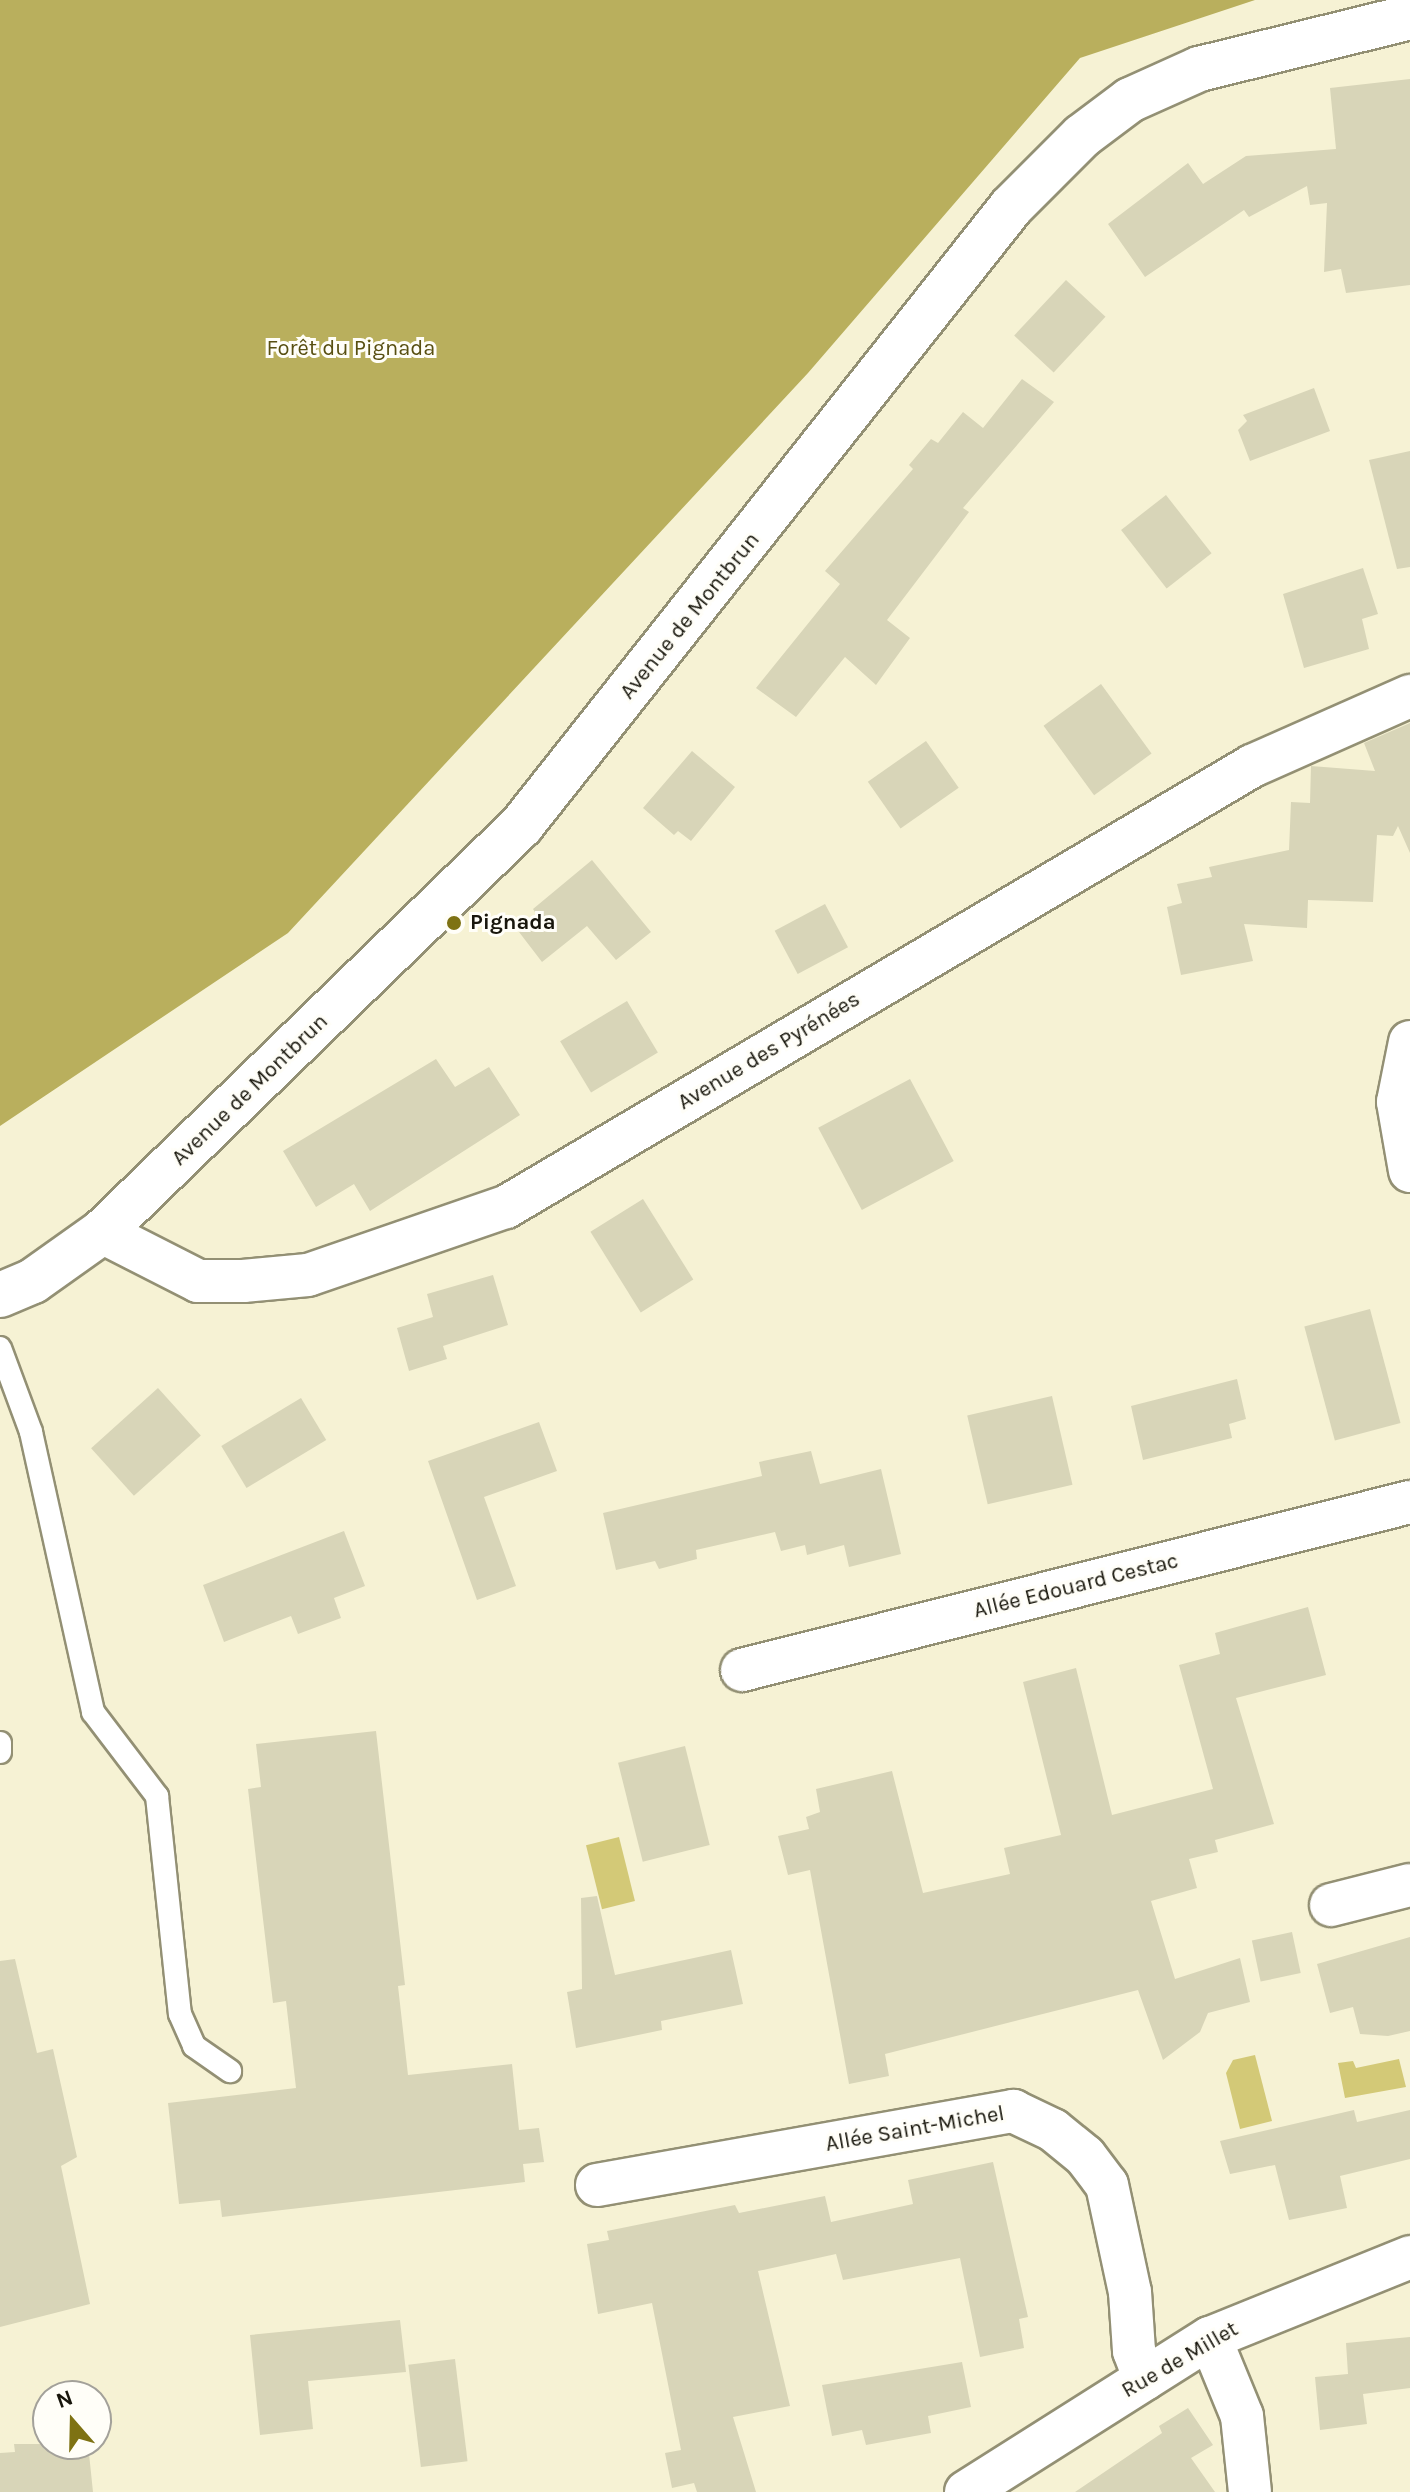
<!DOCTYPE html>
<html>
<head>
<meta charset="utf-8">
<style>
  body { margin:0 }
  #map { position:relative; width:1410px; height:2492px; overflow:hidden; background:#f6f2d4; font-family:Karla,sans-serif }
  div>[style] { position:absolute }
  .forest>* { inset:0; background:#b9af5d }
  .water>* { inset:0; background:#d3c977; transform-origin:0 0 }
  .building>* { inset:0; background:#d8d5b8; transform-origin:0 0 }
  .roads { filter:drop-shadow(2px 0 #939074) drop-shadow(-2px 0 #939074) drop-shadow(0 2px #939074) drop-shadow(0 -2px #939074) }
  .service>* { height:22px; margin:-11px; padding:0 11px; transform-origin:11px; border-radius:11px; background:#fff }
  .minor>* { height:42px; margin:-21px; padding:0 21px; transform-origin:21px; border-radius:21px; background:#fff }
  .tertiary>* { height:44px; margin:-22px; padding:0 22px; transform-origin:22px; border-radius:22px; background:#fff }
  .dots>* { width:22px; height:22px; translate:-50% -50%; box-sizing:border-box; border:4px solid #fffef8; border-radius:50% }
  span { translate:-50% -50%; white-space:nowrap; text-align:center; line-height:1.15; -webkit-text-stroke:6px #fffef8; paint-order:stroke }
  .park-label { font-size:22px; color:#584f11 }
  .street-label { font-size:22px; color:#18160c }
  .poi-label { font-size:22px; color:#18160c; font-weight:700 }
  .left { translate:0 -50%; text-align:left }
  .north { position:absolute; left:32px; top:2380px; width:80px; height:80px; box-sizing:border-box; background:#fffef8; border:2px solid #a3a19a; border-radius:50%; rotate:340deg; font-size:22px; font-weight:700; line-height:32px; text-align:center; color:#18160c }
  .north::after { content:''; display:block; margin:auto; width:28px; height:36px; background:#7e7213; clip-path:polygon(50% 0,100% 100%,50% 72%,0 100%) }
</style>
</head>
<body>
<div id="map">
  <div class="forest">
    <div style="clip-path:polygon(0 0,1255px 0,1080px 58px,808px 373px,288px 933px,0 1126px)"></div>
  </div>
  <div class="water">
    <div style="left:619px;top:1837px;width:66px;height:34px;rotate:76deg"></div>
    <div style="clip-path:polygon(1255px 2055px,1272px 2121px,1240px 2129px,1226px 2073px,1233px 2060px)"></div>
    <div style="clip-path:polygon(1399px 2059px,1406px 2087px,1345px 2098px,1338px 2063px,1353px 2061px,1356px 2068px)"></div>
  </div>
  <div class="building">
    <div style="clip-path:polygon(1410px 79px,1410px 285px,1346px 293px,1341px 269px,1324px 272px,1327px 203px,1310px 205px,1307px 186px,1249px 217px,1244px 210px,1145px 277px,1108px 224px,1188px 163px,1203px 184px,1246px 156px,1336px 149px,1330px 88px)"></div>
    <div style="left:1066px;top:280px;width:54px;height:76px;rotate:43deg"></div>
    <div style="clip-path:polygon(1022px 379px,1054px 402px,963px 508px,969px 512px,887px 620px,910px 638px,876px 685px,845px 657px,796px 717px,756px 688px,840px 584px,825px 571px,913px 469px,909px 465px,931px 439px,938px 443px,963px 412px,983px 428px)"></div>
    <div style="clip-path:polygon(1314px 388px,1330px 431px,1250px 461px,1238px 430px,1247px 421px,1243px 415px)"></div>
    <div style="clip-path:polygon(1410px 451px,1410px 567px,1397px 569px,1369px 460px)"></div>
    <div style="left:1166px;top:495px;width:74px;height:57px;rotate:52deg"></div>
    <div style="clip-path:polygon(1363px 568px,1378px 614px,1362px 619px,1369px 649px,1304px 668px,1283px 594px)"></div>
    <div style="left:1101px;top:684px;width:86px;height:71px;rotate:54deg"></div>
    <div style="clip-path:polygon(1410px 723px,1410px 853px,1398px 826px,1393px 836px,1377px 835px,1373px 902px,1308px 900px,1307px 928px,1244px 924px,1253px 961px,1181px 975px,1167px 907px,1182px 903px,1177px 884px,1212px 877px,1209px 867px,1289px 850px,1291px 802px,1310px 803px,1311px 766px,1375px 771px,1364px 743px)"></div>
    <div style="left:926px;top:741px;width:57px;height:71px;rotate:55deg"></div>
    <div style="clip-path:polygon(692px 751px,735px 787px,691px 841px,678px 831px,674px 835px,643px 808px)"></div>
    <div style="clip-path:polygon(592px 860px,651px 932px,616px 960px,587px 926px,542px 962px,519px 932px,538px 917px,533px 909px)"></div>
    <div style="left:825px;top:904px;width:49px;height:57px;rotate:62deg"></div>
    <div style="left:627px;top:1001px;width:60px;height:78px;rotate:59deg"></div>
    <div style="clip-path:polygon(436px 1059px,455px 1087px,489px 1067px,520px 1115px,370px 1211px,354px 1184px,316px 1207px,283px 1151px)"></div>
    <div style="left:910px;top:1079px;width:93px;height:104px;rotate:62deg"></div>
    <div style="left:643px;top:1199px;width:95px;height:62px;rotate:58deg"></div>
    <div style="clip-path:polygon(493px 1275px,508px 1325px,443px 1346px,447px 1359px,409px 1371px,397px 1328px,433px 1317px,427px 1294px)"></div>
    <div style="left:1370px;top:1309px;width:118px;height:68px;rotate:75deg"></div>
    <div style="clip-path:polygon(1237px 1379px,1246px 1419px,1229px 1424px,1232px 1438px,1143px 1460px,1131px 1406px)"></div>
    <div style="left:158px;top:1388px;width:64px;height:90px;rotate:48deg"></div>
    <div style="left:1052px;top:1396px;width:91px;height:87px;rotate:77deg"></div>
    <div style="left:301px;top:1398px;width:49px;height:93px;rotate:59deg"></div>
    <div style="clip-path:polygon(539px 1422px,557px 1471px,484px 1497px,516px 1586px,477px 1600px,428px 1461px)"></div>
    <div style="clip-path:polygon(811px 1451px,820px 1484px,881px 1469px,901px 1554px,849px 1567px,844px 1545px,807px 1555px,805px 1545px,781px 1551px,775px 1532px,696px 1550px,697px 1559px,659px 1569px,655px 1561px,616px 1570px,603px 1513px,762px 1476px,759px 1462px)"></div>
    <div style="clip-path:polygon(344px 1531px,365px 1586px,334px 1598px,341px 1618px,298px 1634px,291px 1616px,224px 1642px,203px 1585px)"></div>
    <div style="clip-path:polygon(1308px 1607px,1326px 1675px,1236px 1698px,1274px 1824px,1215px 1840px,1218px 1852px,1189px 1859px,1197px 1888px,1151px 1901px,1175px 1979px,1240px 1958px,1250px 2002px,1208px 2013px,1200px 2032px,1163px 2060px,1138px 1990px,885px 2054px,889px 2076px,849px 2084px,810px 1870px,788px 1875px,778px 1836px,809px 1829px,806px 1817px,820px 1812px,816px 1789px,892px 1771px,923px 1893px,1010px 1874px,1004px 1848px,1061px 1835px,1023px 1682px,1076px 1668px,1112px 1815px,1213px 1789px,1179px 1665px,1220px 1654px,1215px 1633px)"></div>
    <div style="clip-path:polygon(376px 1731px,405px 1985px,398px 1986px,408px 2075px,512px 2064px,519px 2130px,539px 2128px,544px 2162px,523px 2164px,525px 2182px,222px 2217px,220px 2200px,179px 2204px,168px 2103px,296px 2088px,286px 2001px,273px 2003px,260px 1894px,248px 1789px,261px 1787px,256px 1744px)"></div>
    <div style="left:685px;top:1746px;width:102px;height:69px;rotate:76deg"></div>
    <div style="clip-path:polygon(597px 1896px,615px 1975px,731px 1950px,743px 2004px,661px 2021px,662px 2030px,576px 2048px,567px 1992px,582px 1989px,581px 1898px)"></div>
    <div style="left:1292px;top:1932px;width:42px;height:41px;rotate:78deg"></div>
    <div style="clip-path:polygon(1410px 1937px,1410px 2031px,1388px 2036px,1360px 2034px,1353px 2007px,1330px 2013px,1317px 1964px)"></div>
    <div style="clip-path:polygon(15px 1959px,37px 2053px,53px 2049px,77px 2157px,61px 2166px,90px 2304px,0 2327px,0 1961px)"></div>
    <div style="clip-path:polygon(1354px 2110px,1357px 2122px,1410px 2110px,1410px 2159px,1340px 2176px,1347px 2208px,1289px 2220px,1275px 2165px,1230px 2174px,1220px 2141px)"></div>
    <div style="clip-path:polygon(993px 2162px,1028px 2317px,1019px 2319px,1024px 2348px,980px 2357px,960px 2258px,843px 2280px,836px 2254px,758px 2271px,790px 2406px,733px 2417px,756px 2492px,697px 2492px,694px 2483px,672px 2488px,665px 2453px,681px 2450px,652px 2303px,598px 2314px,587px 2244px,609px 2240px,607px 2231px,735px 2205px,739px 2213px,825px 2196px,831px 2222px,913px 2204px,908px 2180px)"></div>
    <div style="clip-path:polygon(400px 2320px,406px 2372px,308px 2381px,313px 2429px,260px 2435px,250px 2335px)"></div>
    <div style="clip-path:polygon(1410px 2337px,1410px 2388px,1363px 2394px,1367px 2424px,1320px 2430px,1315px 2377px,1348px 2374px,1346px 2343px)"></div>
    <div style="left:455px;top:2359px;width:103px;height:47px;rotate:83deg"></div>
    <div style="clip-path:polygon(962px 2362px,971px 2407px,928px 2416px,931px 2433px,866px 2445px,862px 2430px,832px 2436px,822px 2385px)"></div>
    <div style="clip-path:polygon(1188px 2408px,1213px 2445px,1191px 2458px,1215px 2492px,1075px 2492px,1162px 2433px,1159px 2426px)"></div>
    <div style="clip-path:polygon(14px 2444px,88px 2444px,93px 2492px,0 2492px,0 2453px,15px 2452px)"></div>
  </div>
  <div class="roads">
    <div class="service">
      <div style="left:0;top:1348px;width:90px;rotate:69.7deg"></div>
      <div style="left:31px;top:1432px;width:287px;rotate:77.5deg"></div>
      <div style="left:93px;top:1712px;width:106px;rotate:52.7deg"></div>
      <div style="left:157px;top:1796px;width:219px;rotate:84deg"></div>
      <div style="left:180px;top:2014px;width:35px;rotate:66deg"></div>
      <div style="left:194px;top:2046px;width:44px;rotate:34.8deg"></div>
      <div style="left:0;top:1743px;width:9px;rotate:90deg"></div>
    </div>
    <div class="minor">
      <div style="left:1410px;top:1042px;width:61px;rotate:101.3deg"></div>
      <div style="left:1398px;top:1102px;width:70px;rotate:80.1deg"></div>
      <div style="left:102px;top:1232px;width:108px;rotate:27deg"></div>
      <div style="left:198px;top:1281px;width:45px"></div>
      <div style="left:243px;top:1281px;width:65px;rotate:-5.3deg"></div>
      <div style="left:308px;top:1275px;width:209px;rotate:-19deg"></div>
      <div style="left:506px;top:1207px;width:867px;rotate:-30.59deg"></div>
      <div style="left:1252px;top:766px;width:173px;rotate:-23.9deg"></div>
      <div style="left:742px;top:1670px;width:689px;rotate:-14.12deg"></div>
      <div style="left:1331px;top:1905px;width:81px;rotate:-14.2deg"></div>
      <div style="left:597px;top:2185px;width:423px;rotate:-10.1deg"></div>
      <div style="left:1013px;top:2111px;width:44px;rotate:25.4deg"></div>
      <div style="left:1053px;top:2130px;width:41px;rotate:39.1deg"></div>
      <div style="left:1085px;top:2156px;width:36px;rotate:53deg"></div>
      <div style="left:1107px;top:2185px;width:109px;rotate:77.9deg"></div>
      <div style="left:1130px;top:2292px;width:59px;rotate:86.1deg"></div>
      <div style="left:1134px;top:2351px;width:30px;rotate:69deg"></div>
      <div style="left:1210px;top:2338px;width:84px;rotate:67.7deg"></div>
      <div style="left:1242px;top:2416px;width:76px;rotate:84deg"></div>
      <div style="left:966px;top:2492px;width:289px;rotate:-32.3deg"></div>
      <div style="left:1210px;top:2338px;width:216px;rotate:-22deg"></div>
    </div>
    <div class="tertiary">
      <div style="left:0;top:1295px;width:36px;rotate:-23deg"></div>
      <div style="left:33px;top:1281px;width:85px;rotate:-35.4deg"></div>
      <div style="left:102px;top:1232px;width:583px;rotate:-44.1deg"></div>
      <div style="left:521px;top:826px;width:789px;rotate:-51.63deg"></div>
      <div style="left:1011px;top:207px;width:100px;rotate:-45deg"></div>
      <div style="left:1082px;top:136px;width:60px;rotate:-36.9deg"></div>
      <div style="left:1130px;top:100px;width:76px;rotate:-24.2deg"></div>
      <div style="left:1199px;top:69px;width:217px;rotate:-13.8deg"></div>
    </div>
  </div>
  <div class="dots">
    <div style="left:454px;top:923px;background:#7e7213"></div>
  </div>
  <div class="park-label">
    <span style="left:351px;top:349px">Forêt du Pignada</span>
  </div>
  <div class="street-label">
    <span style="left:690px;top:616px;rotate:-51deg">Avenue de Montbrun</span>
    <span style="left:769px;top:1051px;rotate:-31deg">Avenue des Pyrénées</span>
    <span style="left:250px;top:1090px;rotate:-44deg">Avenue de Montbrun</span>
    <span style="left:1076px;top:1586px;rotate:-14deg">Allée Edouard Cestac</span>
    <span style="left:915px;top:2129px;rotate:-10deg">Allée Saint-Michel</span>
    <span style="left:1180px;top:2360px;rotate:-30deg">Rue de Millet</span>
  </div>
  <div class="poi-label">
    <span class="left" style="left:470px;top:923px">Pignada</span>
  </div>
  <div class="north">N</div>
</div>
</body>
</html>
